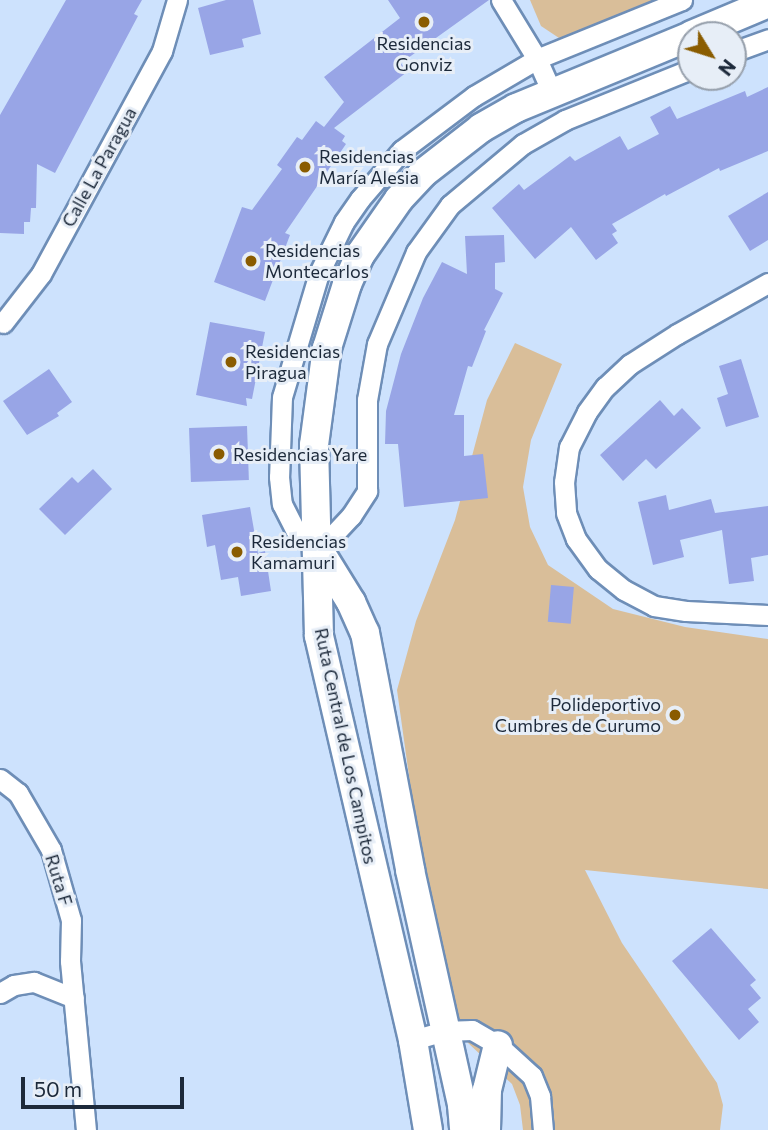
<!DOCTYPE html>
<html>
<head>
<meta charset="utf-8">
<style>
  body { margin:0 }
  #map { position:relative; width:768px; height:1130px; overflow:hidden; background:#cde2fd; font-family:Commissioner,sans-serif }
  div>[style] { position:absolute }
  .green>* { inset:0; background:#d9be99 }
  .building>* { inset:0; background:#98a5e6; transform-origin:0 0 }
  .roads { filter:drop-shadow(2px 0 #6e8eb7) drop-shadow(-2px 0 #6e8eb7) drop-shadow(0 2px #6e8eb7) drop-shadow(0 -2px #6e8eb7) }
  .street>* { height:19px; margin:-9.5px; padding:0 9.5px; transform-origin:9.5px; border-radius:9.5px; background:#fff }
  .secondary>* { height:28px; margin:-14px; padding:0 14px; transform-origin:14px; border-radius:14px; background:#fff }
  .dots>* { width:19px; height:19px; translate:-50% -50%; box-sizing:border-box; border:4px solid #e7eef7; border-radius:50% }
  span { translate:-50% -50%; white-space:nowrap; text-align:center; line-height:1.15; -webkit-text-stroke:6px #e7eef7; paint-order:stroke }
  .poi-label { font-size:18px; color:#1c293a }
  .left { translate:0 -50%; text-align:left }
  .right { translate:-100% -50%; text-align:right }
  .street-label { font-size:18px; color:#1c293a }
  .north { position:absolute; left:677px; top:21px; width:70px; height:70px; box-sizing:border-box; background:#e7eef7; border:2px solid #969fab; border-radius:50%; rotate:128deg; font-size:19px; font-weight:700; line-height:28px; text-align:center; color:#1c293a }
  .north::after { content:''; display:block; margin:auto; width:24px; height:32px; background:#8a5c00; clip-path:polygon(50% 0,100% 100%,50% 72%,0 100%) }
  .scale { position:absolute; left:21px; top:1077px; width:163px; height:32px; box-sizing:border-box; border:4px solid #1c293a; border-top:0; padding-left:9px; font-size:21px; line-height:24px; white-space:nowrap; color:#1c293a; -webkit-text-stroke:5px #e7eef7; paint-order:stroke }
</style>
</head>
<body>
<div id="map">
  <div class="green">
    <div style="clip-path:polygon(530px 0,659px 0,562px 40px,541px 26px)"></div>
    <div style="clip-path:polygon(515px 343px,562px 364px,531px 440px,523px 487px,530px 527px,548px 565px,613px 609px,685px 627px,768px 639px,768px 889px,585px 870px,622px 943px,717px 1083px,723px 1105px,720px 1130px,523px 1130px,520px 1105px,512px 1084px,467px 1042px,436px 1025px,435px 962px,397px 690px,416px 621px,455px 520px,487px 400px)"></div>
  </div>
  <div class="building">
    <div style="clip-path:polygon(66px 0,142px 0,134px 14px,138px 16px,55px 173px,37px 164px,36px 208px,31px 208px,30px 222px,24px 222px,24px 234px,0 233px,0 115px)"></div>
    <div style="clip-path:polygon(226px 0,253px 0,261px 34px,242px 39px,244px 47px,210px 55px,198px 8px)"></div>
    <div style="clip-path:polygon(388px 0,489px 0,401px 63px,407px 72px,334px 128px,345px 136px,342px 141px,346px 144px,285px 233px,290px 235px,265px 301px,214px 282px,242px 207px,252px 210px,282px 169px,277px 165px,297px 137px,302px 140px,316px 121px,324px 127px,344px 102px,324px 77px,400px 18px)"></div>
    <div style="clip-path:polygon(768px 87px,768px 151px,720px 171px,719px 168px,666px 196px,665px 194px,612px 224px,617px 231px,612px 234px,618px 243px,596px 260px,571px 227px,535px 259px,492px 208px,519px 184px,524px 190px,570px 156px,575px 161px,620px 136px,628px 150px,659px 134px,650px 117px,670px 106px,677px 119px,745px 91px,747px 97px)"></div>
    <div style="clip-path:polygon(768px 192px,768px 240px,750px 251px,728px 216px)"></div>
    <div style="clip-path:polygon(504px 235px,505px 262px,495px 263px,495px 289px,503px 293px,484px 330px,486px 331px,472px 367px,468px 366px,454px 415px,464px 415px,464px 456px,483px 454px,488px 498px,404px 507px,398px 444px,385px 444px,386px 411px,401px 354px,423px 298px,442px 262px,467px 274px,465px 236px)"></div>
    <div style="clip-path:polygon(210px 322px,265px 332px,252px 399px,246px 398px,247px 406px,196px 395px)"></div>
    <div style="clip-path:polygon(741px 359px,759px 417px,726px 427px,717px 398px,728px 394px,719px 366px)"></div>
    <div style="clip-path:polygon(49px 369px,72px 402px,57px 413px,59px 416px,27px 435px,3px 401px)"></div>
    <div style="clip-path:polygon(660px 400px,674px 416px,682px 408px,701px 428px,656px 469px,646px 459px,623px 481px,600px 455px)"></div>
    <div style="left:247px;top:426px;width:54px;height:58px;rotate:88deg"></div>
    <div style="clip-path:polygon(93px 469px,112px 489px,65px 535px,39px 509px,72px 477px,78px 483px)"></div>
    <div style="clip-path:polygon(666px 495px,669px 510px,711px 499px,715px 513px,768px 506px,768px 555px,751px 558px,754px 581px,729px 584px,722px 530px,680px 540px,684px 557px,653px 565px,638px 502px)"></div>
    <div style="clip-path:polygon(250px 507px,258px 553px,265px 551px,271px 591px,241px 596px,238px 577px,221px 580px,215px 545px,207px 547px,202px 515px)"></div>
    <div style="left:551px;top:585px;width:23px;height:37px;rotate:5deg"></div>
    <div style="clip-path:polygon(711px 928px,756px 980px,750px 985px,761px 998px,748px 1009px,759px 1022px,739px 1040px,672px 961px)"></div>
  </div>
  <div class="roads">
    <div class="street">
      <div style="left:501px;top:0;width:69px;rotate:58.6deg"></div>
      <div style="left:537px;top:59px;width:36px;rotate:66deg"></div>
      <div style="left:682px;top:0;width:157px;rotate:157.9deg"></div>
      <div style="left:537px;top:59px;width:73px;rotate:149.6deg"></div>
      <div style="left:474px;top:96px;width:90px;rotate:143.1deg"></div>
      <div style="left:402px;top:150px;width:65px;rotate:130.6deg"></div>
      <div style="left:360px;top:199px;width:28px;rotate:125deg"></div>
      <div style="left:344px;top:222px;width:57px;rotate:116.1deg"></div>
      <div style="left:319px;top:273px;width:129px;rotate:106.6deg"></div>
      <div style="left:282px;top:397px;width:80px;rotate:92.1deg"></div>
      <div style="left:279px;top:477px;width:27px;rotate:84deg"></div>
      <div style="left:282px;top:504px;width:30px;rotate:63deg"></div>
      <div style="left:296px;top:531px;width:24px;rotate:36deg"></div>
      <div style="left:315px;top:545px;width:22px;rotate:-30deg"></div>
      <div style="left:334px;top:534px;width:25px;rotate:-47deg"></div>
      <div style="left:351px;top:516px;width:30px;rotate:-57deg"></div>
      <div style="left:367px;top:491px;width:91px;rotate:-90deg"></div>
      <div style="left:367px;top:400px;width:57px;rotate:-79.9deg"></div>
      <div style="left:377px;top:344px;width:100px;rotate:-67deg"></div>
      <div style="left:416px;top:252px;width:58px;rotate:-54.1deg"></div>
      <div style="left:450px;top:205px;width:95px;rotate:-39.9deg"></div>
      <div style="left:523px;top:144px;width:48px;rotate:-29.7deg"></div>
      <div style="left:565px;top:120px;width:136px;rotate:-22deg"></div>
      <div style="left:733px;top:52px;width:37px;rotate:-20deg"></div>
      <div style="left:768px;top:283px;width:104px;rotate:150.7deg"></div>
      <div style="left:677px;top:334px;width:56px;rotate:147.4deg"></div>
      <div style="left:630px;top:364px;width:34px;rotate:137deg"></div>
      <div style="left:605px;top:387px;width:31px;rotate:126deg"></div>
      <div style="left:587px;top:412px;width:39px;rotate:117deg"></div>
      <div style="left:569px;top:447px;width:35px;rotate:98deg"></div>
      <div style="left:564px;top:482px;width:31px;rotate:86deg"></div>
      <div style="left:566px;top:513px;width:28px;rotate:69deg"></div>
      <div style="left:576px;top:539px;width:37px;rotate:54deg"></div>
      <div style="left:598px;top:569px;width:33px;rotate:39deg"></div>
      <div style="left:624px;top:590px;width:34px;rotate:28deg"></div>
      <div style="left:654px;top:606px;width:32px;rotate:9deg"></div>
      <div style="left:686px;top:611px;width:82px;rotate:2.8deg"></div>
      <div style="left:3px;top:323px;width:62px;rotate:-52.2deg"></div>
      <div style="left:41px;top:274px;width:254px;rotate:-61.5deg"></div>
      <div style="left:162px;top:51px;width:53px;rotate:-73.6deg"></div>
      <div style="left:0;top:779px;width:23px;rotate:38deg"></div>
      <div style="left:18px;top:793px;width:66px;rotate:59.9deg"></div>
      <div style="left:51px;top:850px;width:73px;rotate:74.1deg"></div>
      <div style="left:71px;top:920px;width:41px;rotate:91.4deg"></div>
      <div style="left:70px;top:961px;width:170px;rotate:84.6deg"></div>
      <div style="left:0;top:993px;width:16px;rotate:-30deg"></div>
      <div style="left:14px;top:985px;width:20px;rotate:-9deg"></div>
      <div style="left:34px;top:982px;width:43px;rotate:21.8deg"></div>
      <div style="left:413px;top:1040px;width:32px;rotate:-16deg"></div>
      <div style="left:444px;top:1031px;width:28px;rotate:-2deg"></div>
      <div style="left:472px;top:1030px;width:30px;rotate:30deg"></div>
      <div style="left:498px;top:1045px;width:46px;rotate:42.4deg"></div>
      <div style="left:532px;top:1076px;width:22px;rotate:68deg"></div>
      <div style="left:540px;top:1096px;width:34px;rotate:85deg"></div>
    </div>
    <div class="secondary">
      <div style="left:692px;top:35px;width:82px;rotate:-22.8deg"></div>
      <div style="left:317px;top:547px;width:65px;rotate:58.3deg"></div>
      <div style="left:351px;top:602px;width:34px;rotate:66deg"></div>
      <div style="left:365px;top:633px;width:241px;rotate:79.2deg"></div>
      <div style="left:410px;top:870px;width:241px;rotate:77.5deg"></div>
      <div style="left:462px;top:1105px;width:25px;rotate:85deg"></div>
      <div style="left:428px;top:1130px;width:91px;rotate:-99.5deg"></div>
      <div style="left:413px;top:1040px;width:415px;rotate:-103.1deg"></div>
      <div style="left:319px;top:636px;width:191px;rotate:-91.5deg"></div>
      <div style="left:314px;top:445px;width:98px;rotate:-82.4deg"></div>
      <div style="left:327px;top:348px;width:67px;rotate:-72.6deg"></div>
      <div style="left:347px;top:284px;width:32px;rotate:-66deg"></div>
      <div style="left:360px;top:255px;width:68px;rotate:-55.1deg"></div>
      <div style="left:399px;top:199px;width:34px;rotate:-47deg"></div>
      <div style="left:422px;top:174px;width:75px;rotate:-37.9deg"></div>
      <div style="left:481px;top:128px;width:40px;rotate:-29.7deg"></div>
      <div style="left:516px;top:108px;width:189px;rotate:-22.4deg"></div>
      <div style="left:486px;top:1130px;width:40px;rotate:-88.6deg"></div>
      <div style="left:487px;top:1090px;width:46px;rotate:-76.3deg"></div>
    </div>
  </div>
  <div class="dots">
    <div style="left:424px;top:22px;background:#8a5c00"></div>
    <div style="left:305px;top:167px;background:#8a5c00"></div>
    <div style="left:251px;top:261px;background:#8a5c00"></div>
    <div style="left:231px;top:362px;background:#8a5c00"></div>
    <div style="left:219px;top:454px;background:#8a5c00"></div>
    <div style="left:237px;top:552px;background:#8a5c00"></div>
    <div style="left:675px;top:715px;background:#8a5c00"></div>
  </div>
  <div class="poi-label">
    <span style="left:424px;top:54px">Residencias<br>Gonviz</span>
    <span class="left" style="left:319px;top:167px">Residencias<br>María Alesia</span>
    <span class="left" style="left:265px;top:261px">Residencias<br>Montecarlos</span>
    <span class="left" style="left:245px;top:362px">Residencias<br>Piragua</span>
    <span class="left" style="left:233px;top:454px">Residencias Yare</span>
    <span class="left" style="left:251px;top:552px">Residencias<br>Kamamuri</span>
    <span class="right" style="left:661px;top:715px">Polideportivo<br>Cumbres de Curumo</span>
  </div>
  <div class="street-label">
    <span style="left:99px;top:167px;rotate:-61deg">Calle La Paragua</span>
    <span style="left:346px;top:746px;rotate:78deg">Ruta Central de Los Campitos</span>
    <span style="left:59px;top:880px;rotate:73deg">Ruta F</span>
  </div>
  <div class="north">N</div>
  <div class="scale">50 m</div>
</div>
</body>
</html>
